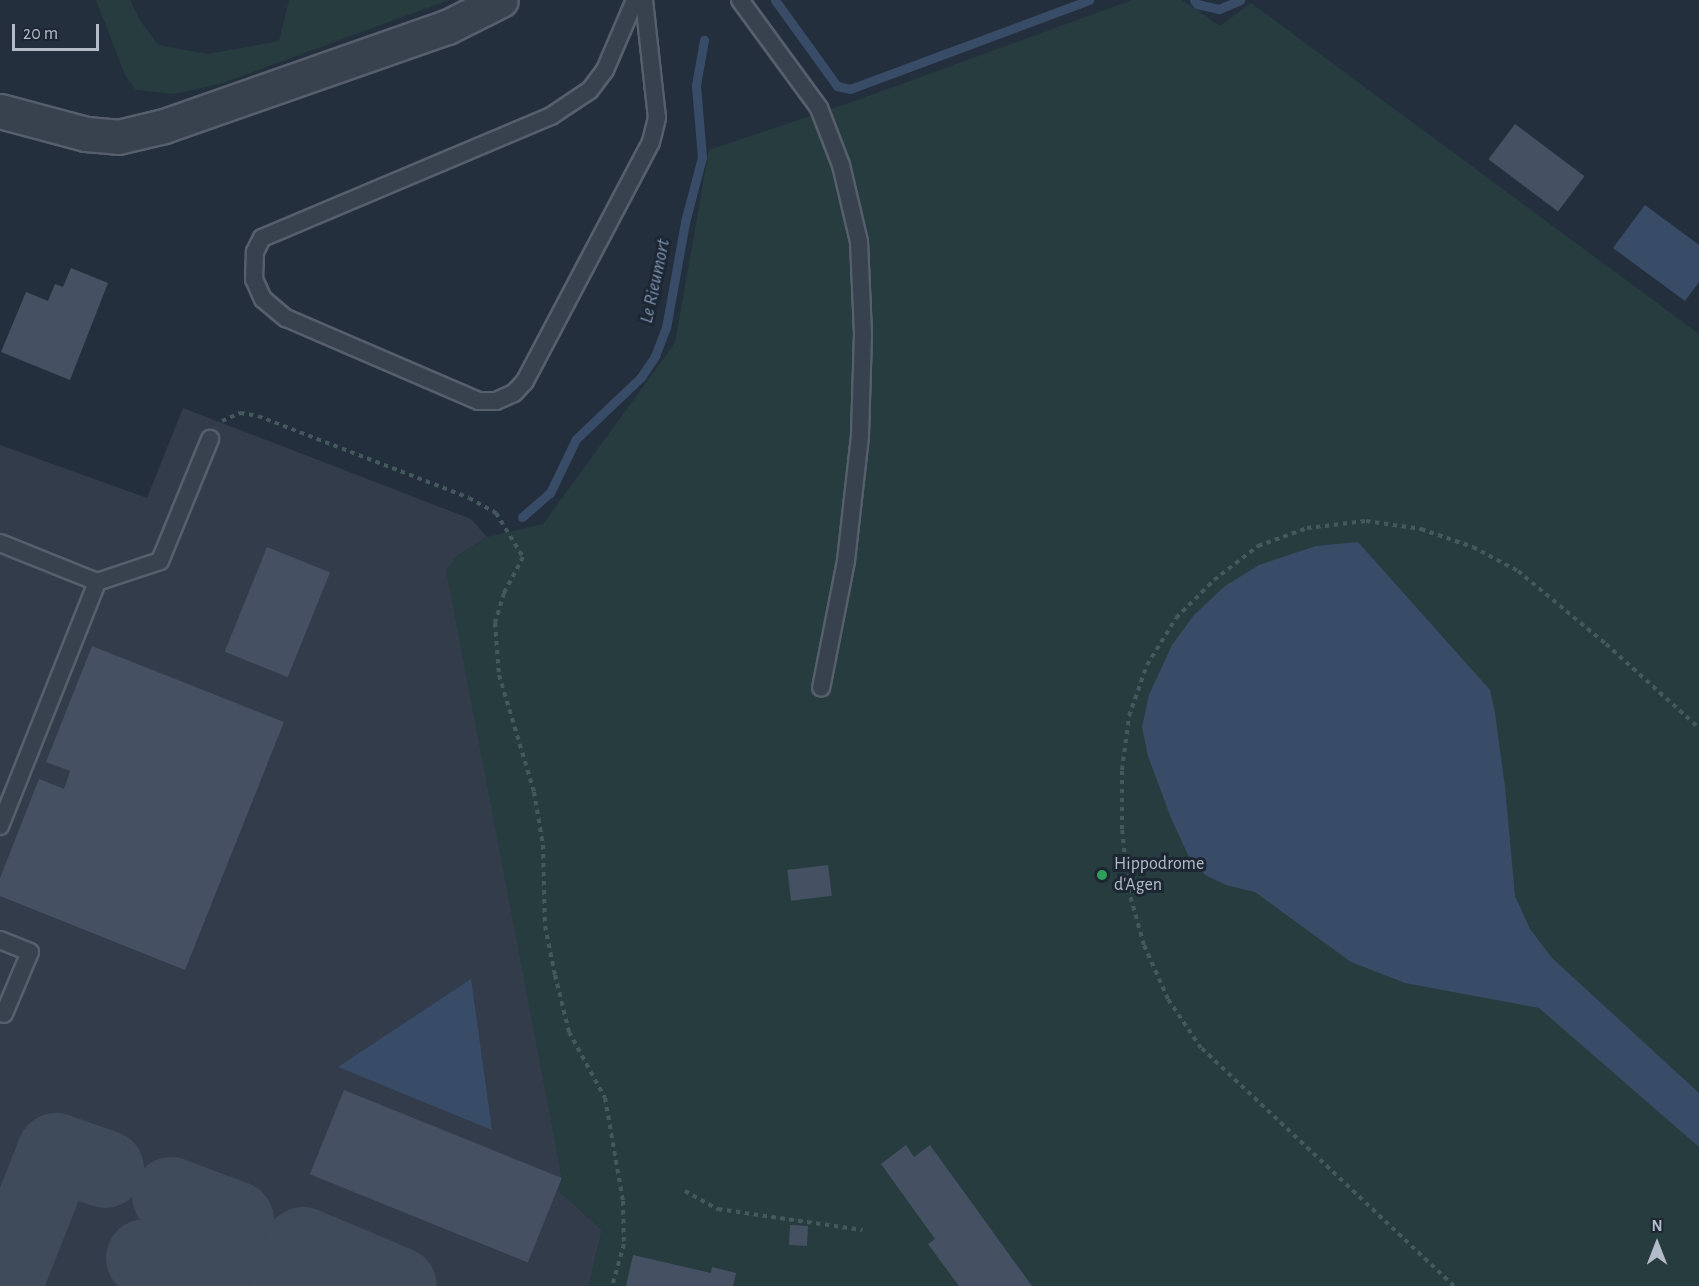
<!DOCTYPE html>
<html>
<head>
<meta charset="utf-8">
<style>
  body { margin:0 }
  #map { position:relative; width:1699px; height:1286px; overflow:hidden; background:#242f3e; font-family:"Alegreya Sans",sans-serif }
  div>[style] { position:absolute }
  .airport>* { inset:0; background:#323c4b }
  .green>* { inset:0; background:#263c3f }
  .water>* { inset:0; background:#394c67 }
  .stream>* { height:9px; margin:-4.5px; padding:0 4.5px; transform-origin:4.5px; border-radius:4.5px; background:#394c67 }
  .taxiway>* { height:78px; margin:-39px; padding:0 39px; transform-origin:39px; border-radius:39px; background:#3f4a5a }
  .building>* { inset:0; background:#455162; transform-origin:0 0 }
  .path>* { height:4px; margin-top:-2px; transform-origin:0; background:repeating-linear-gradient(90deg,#44595c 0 4.5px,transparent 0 9px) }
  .roads { filter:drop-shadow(2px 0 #565f6c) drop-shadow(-2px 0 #565f6c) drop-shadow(0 2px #565f6c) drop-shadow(0 -2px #565f6c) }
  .lane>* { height:16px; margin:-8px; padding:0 8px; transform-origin:8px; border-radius:8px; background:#38414e }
  .street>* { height:33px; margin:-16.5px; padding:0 16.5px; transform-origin:16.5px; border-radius:16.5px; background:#38414e }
  .dots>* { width:16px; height:16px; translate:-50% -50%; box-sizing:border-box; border:3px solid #1d2633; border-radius:50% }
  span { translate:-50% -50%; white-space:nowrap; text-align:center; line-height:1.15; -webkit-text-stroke:6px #1d2633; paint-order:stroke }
  .poi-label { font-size:18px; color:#b4bcc9 }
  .left { translate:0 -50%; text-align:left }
  .water-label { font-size:20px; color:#7c92b1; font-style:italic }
  .north { position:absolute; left:1627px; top:1214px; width:60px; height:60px; -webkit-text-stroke:4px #1d2633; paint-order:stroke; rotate:0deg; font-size:16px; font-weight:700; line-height:24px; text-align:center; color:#b4bcc9 }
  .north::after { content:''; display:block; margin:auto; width:21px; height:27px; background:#b4bcc9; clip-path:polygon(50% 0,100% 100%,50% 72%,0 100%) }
  .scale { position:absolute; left:12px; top:24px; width:87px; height:27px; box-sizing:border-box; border:3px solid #b4bcc9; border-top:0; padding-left:8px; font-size:18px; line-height:21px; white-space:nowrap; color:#b4bcc9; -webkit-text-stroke:4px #1d2633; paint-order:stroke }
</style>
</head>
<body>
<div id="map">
  <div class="airport">
    <div style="clip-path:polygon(183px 408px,471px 519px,487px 537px,457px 556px,562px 1179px,558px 1190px,602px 1230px,589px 1286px,0 1286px,0 445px,147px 498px)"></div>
  </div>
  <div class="green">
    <div style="clip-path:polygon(96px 0,130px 0,138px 17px,158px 45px,208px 54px,279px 41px,289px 0,449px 0,223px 83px,174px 94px,136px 90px,125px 75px)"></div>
    <div style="clip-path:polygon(1132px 0,1182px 0,1220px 26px,1251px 3px,1699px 334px,1699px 1286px,589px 1286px,602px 1230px,558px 1190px,562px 1179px,446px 570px,457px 556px,487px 537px,543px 524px,675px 343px,709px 150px,849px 103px)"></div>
  </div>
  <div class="water">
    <div style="clip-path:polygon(1645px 205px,1699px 245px,1699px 282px,1685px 301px,1613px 248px)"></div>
    <div style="clip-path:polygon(1358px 542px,1490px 690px,1495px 713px,1505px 787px,1515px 896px,1530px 929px,1552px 958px,1699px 1093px,1699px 1147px,1539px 1008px,1405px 983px,1351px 962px,1255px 892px,1226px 885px,1205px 875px,1188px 855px,1171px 818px,1148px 756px,1142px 727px,1149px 695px,1172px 645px,1194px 615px,1225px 586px,1259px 565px,1316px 546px)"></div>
    <div style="clip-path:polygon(471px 979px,492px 1130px,338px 1067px)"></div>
  </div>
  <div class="stream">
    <div style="left:775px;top:0;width:106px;rotate:54.2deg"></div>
    <div style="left:837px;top:86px;width:13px;rotate:13deg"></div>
    <div style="left:850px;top:89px;width:255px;rotate:-20.4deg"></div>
    <div style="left:1194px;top:0;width:5px;rotate:53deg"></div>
    <div style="left:1197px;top:4px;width:23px;rotate:13deg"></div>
    <div style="left:1219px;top:9px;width:23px;rotate:-23deg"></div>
    <div style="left:522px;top:517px;width:37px;rotate:-41deg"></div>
    <div style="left:550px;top:493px;width:60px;rotate:-64.3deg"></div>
    <div style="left:576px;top:439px;width:90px;rotate:-43.6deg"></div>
    <div style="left:641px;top:377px;width:25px;rotate:-56deg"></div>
    <div style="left:655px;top:356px;width:30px;rotate:-69deg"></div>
    <div style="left:666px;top:328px;width:108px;rotate:-79.8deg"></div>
    <div style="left:685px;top:222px;width:67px;rotate:-75.3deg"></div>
    <div style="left:702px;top:157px;width:72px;rotate:-94.8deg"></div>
    <div style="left:696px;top:85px;width:46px;rotate:-79.9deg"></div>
  </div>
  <div class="taxiway">
    <div style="left:171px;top:1196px;width:68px;rotate:20.6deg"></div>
    <div style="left:235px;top:1220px;width:71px;rotate:111.5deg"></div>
    <div style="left:145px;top:1258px;width:70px;rotate:22.6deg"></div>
    <div style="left:3px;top:1286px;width:144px;rotate:-68.4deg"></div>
    <div style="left:56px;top:1152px;width:52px;rotate:19.1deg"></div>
    <div style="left:289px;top:1286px;width:42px;rotate:-70.7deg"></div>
    <div style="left:303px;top:1246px;width:103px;rotate:22.8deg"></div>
  </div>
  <div class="building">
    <div style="left:1515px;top:124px;width:87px;height:44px;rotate:37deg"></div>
    <div style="clip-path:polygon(71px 268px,108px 283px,70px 380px,1px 352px,26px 292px,48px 301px,55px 284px,63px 287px)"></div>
    <div style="left:267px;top:547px;width:68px;height:113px;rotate:22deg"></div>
    <div style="clip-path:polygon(92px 646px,284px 722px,185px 970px,0 896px,0 878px,39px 779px,64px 789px,70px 771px,46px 762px)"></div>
    <div style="left:828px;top:865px;width:31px;height:41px;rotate:83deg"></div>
    <div style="left:344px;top:1090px;width:235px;height:91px;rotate:22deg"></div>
    <div style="clip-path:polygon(906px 1145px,914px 1157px,930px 1145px,1032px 1286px,959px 1286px,928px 1244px,935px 1239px,881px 1164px)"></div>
    <div style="left:790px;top:1225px;width:18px;height:20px;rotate:3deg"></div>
    <div style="clip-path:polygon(633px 1255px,711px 1273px,712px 1267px,736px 1273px,733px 1286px,626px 1286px)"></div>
  </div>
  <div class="path">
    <div style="left:222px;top:421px;width:20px;rotate:-24deg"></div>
    <div style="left:240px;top:413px;width:18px;rotate:9deg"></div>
    <div style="left:258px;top:416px;width:226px;rotate:21.2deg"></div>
    <div style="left:469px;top:498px;width:31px;rotate:29deg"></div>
    <div style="left:496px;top:513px;width:52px;rotate:58.5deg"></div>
    <div style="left:523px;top:557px;width:41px;rotate:117.8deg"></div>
    <div style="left:504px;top:593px;width:31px;rotate:107deg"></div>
    <div style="left:495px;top:623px;width:52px;rotate:85.6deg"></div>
    <div style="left:499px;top:675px;width:122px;rotate:73.3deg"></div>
    <div style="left:534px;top:792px;width:54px;rotate:80.4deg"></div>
    <div style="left:543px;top:845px;width:81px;rotate:88.6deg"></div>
    <div style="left:545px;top:926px;width:50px;rotate:78.5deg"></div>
    <div style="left:555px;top:975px;width:59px;rotate:76.2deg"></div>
    <div style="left:569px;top:1032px;width:75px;rotate:61.4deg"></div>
    <div style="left:605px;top:1098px;width:105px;rotate:80.1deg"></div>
    <div style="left:623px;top:1201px;width:43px;rotate:88.7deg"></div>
    <div style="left:624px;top:1244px;width:44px;rotate:105.9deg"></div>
    <div style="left:685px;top:1191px;width:38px;rotate:29deg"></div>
    <div style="left:718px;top:1209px;width:146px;rotate:8.3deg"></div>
    <div style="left:1454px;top:1286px;width:347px;rotate:-136.7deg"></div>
    <div style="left:1201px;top:1048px;width:59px;rotate:-124deg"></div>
    <div style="left:1168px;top:999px;width:59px;rotate:-114deg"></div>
    <div style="left:1144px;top:945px;width:59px;rotate:-105.7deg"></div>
    <div style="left:1128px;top:888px;width:59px;rotate:-95.8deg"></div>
    <div style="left:1122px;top:829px;width:59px;rotate:-90deg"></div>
    <div style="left:1122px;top:770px;width:54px;rotate:-82.6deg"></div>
    <div style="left:1129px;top:716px;width:54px;rotate:-70.6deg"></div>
    <div style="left:1147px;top:665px;width:55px;rotate:-58.3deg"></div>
    <div style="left:1176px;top:618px;width:54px;rotate:-45deg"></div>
    <div style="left:1214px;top:580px;width:56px;rotate:-37.7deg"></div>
    <div style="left:1258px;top:546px;width:52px;rotate:-20.2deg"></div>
    <div style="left:1307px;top:528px;width:59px;rotate:-6.8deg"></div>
    <div style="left:1366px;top:521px;width:56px;rotate:8.3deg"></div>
    <div style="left:1421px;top:529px;width:55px;rotate:19.1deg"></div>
    <div style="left:1473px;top:547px;width:51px;rotate:28.1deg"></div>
    <div style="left:1518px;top:571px;width:114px;rotate:39.7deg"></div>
    <div style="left:1606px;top:644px;width:125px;rotate:42.1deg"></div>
  </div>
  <div class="roads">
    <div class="lane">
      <div style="left:635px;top:0;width:76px;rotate:113.2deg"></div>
      <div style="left:605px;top:70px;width:25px;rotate:127deg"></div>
      <div style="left:590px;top:90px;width:47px;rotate:146.3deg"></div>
      <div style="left:551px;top:116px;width:314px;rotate:157.1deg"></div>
      <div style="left:262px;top:238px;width:16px;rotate:117deg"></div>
      <div style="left:255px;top:252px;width:27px;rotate:92deg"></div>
      <div style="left:254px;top:279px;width:22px;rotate:66deg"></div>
      <div style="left:263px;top:299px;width:30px;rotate:40deg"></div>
      <div style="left:286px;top:318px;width:210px;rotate:23.3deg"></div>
      <div style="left:479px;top:401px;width:17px"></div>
      <div style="left:496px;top:401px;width:20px;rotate:-24deg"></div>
      <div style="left:514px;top:393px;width:16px;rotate:-47deg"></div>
      <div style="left:525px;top:381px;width:270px;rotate:-62.2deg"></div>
      <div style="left:651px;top:142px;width:25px;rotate:-76deg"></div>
      <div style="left:657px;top:118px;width:119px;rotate:-96.3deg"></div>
      <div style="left:740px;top:0;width:134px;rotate:53.8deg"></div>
      <div style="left:819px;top:108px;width:61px;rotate:68.9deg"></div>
      <div style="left:841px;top:165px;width:79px;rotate:76.8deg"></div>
      <div style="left:859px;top:242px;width:92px;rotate:87.5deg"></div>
      <div style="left:863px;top:334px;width:102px;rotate:91.7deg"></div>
      <div style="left:860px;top:436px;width:126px;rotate:96.4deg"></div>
      <div style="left:846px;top:561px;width:129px;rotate:101.1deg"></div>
      <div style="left:0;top:543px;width:105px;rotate:21.9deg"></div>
      <div style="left:97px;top:582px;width:66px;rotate:-18.4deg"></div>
      <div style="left:160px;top:561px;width:132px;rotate:-67.7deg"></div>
      <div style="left:0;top:826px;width:263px;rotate:-68.3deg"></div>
      <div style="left:0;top:940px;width:32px;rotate:22deg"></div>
      <div style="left:30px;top:952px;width:67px;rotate:112.8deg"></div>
    </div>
    <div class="street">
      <div style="left:0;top:111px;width:89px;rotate:15deg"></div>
      <div style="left:86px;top:134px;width:32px;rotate:5deg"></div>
      <div style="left:118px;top:137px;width:47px;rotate:-13.4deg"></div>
      <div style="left:164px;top:126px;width:300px;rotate:-19.3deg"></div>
      <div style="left:447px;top:27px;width:60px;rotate:-26.6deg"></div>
    </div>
  </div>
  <div class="dots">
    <div style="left:1102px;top:875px;background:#2e9e5b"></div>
  </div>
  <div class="poi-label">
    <span class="left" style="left:1114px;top:875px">Hippodrome<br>d'Agen</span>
  </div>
  <div class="water-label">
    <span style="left:655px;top:281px;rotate:-78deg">Le Rieumort</span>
  </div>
  <div class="north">N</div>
  <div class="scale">20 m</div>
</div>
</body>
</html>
